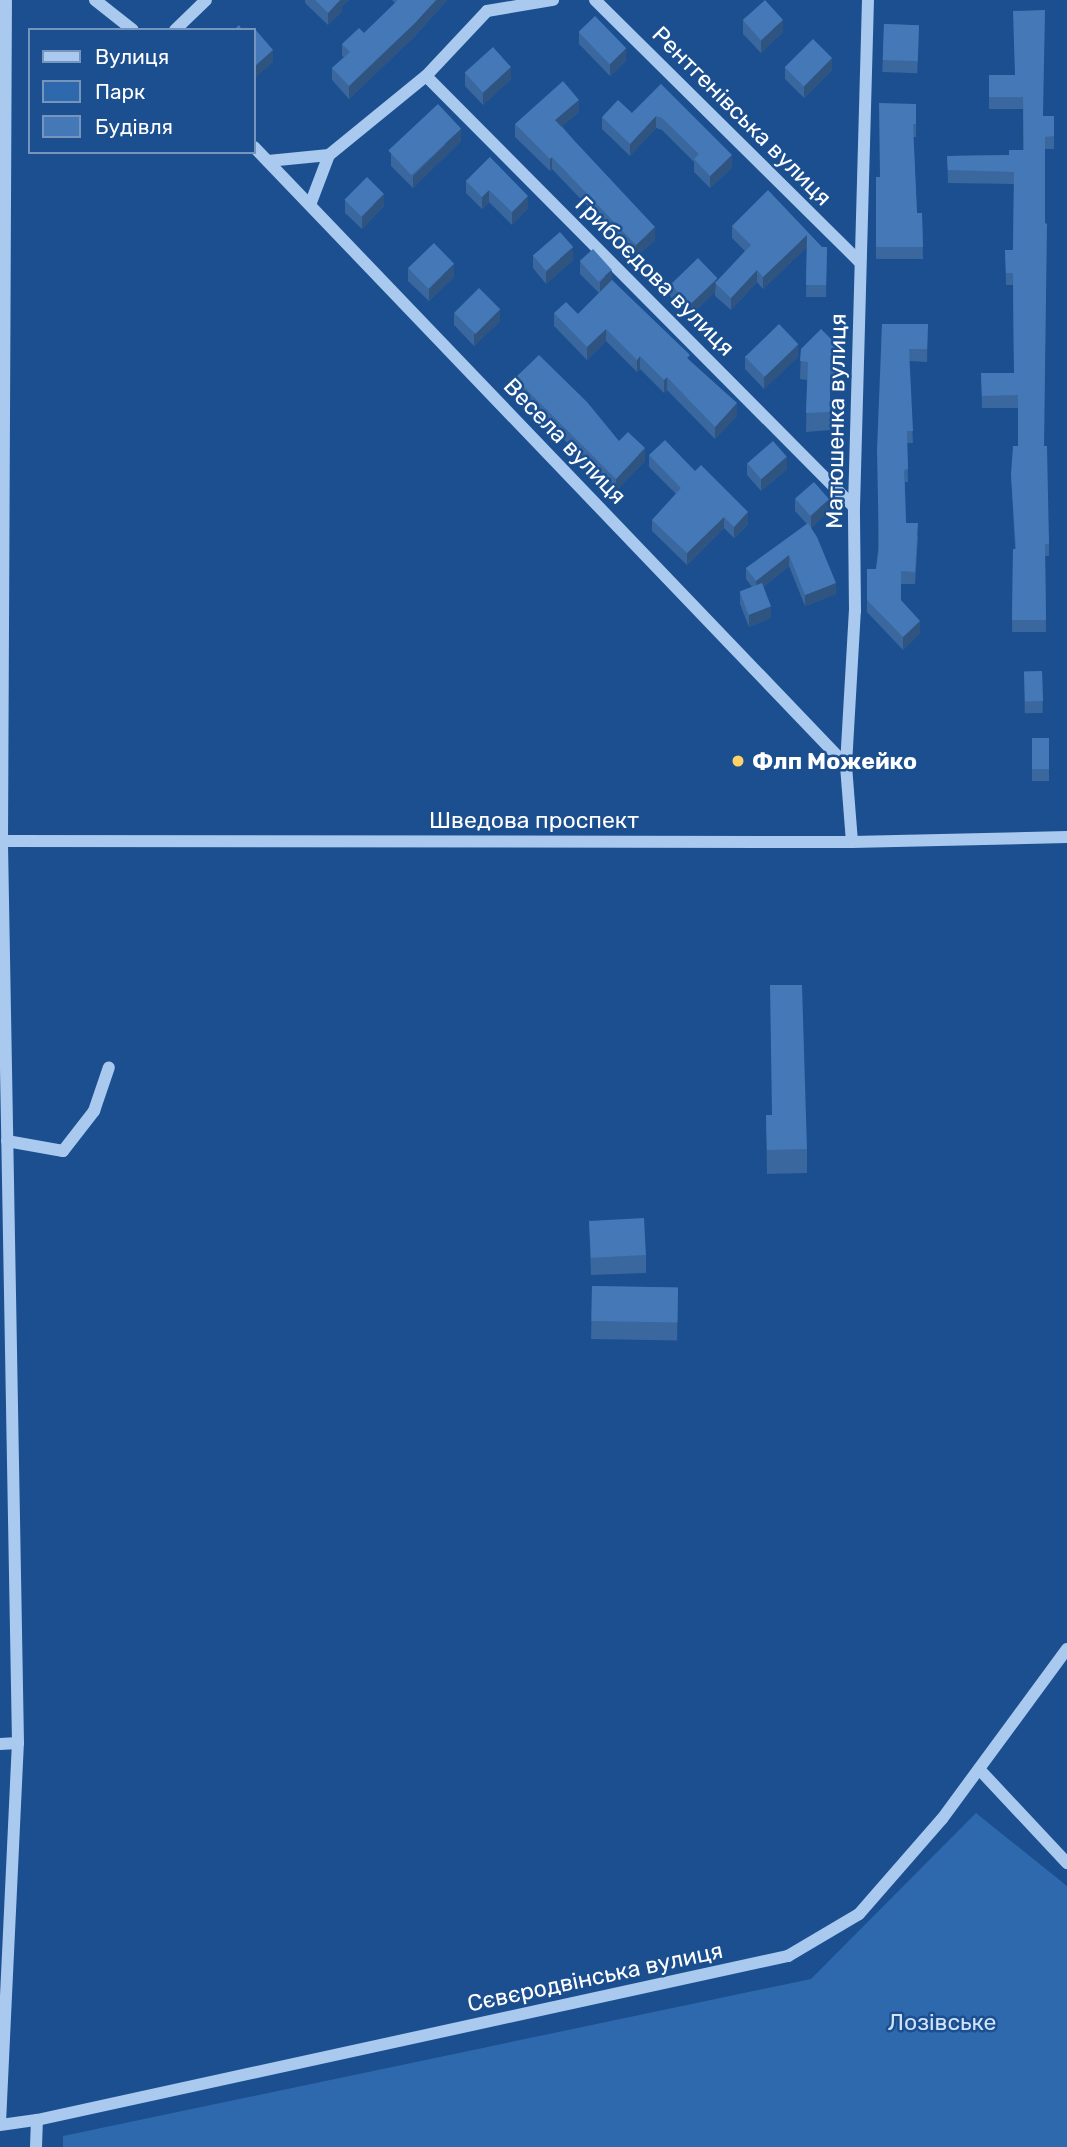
<!DOCTYPE html>
<html>
<head>
<meta charset="utf-8">
<style>
  body { margin:0 }
  #map { position:relative; width:1067px; height:2147px; overflow:hidden; background:#1b4f8f; font-family:Rubik,sans-serif }
  div>[style] { position:absolute }
  .green>* { inset:0; background:#2e69ad }
  .minor>* { height:12px; margin:-6px; padding:0 6px; transform-origin:6px; border-radius:6px; background:#a9c9ee }
  .wall>* { inset:0; background:#3a679d; transform-origin:0 0 }
  .shaded-wall>* { inset:0; background:#305480 }
  .building>* { inset:0; background:#4478b7; transform-origin:0 0 }
  .dots>* { width:19px; height:19px; translate:-50% -50%; box-sizing:border-box; border:4px solid #1b4f8f; border-radius:50% }
  span { translate:-50% -50%; white-space:nowrap; text-align:center; line-height:1.15; -webkit-text-stroke:5px #1b4f8f; paint-order:stroke }
  .street-label { font-size:23px; color:#fff }
  .poi-label { font-size:23px; color:#fff; font-weight:700 }
  .left { translate:0 -50%; text-align:left }
  .park-label { font-size:23px; color:#cfe3fa }
  .legend { position:absolute; left:28px; top:28px; width:228px; height:126px; box-sizing:border-box; background:#1b4f8f; border:2px solid #7695bc; margin:0; padding:9px 12px; list-style:none; font-size:21px; color:#fff }
  .legend li { display:flex; align-items:center; gap:14px; height:35px }
  .legend b { width:35px; border:2px solid #7695bc }
</style>
</head>
<body>
<div id="map">
  <div class="green">
    <div style="clip-path:polygon(976px 1813px,1067px 1886px,1067px 2147px,63px 2147px,63px 2136px,811px 1979px)"></div>
  </div>
  <div class="minor">
    <div style="left:95px;top:0;width:48px;rotate:38.3deg"></div>
    <div style="left:595px;top:0;width:373px;rotate:44.7deg"></div>
    <div style="left:175px;top:30px;width:43px;rotate:-44.1deg"></div>
    <div style="left:426px;top:76px;width:607px;rotate:45.2deg"></div>
    <div style="left:254px;top:147px;width:856px;rotate:46.23deg"></div>
    <div style="left:268px;top:161px;width:61px;rotate:-5.6deg"></div>
    <div style="left:310px;top:205px;width:53px;rotate:-69.2deg"></div>
    <div style="left:329px;top:155px;width:125px;rotate:-39.2deg"></div>
    <div style="left:426px;top:76px;width:89px;rotate:-46.8deg"></div>
    <div style="left:487px;top:11px;width:67px;rotate:-9.5deg"></div>
    <div style="left:0;top:841px;width:852px;rotate:0.07deg"></div>
    <div style="left:852px;top:842px;width:215px;rotate:-1.3deg"></div>
    <div style="left:852px;top:842px;width:77px;rotate:-94.5deg"></div>
    <div style="left:846px;top:765px;width:154px;rotate:-86.7deg"></div>
    <div style="left:855px;top:611px;width:104px;rotate:-90.6deg"></div>
    <div style="left:854px;top:507px;width:507px;rotate:-88.42deg"></div>
    <div style="left:7px;top:1141px;width:57px;rotate:10.1deg"></div>
    <div style="left:63px;top:1151px;width:51px;rotate:-52.2deg"></div>
    <div style="left:94px;top:1111px;width:46px;rotate:-71.2deg"></div>
    <div style="left:0;top:1744px;width:18px;rotate:-3deg"></div>
    <div style="left:979px;top:1769px;width:129px;rotate:46.9deg"></div>
    <div style="left:0;top:2123px;width:380px;rotate:-87.3deg"></div>
    <div style="left:18px;top:1743px;width:902px;rotate:-91.02deg"></div>
    <div style="left:2px;top:841px;width:841px;rotate:-89.73deg"></div>
    <div style="left:0;top:2125px;width:37px;rotate:-8deg"></div>
    <div style="left:37px;top:2120px;width:769px;rotate:-12.32deg"></div>
    <div style="left:788px;top:1956px;width:82px;rotate:-30.6deg"></div>
    <div style="left:859px;top:1914px;width:126px;rotate:-48.9deg"></div>
    <div style="left:942px;top:1819px;width:211px;rotate:-53.7deg"></div>
    <div style="left:36px;top:2147px;width:27px;rotate:-88deg"></div>
  </div>
  <div class="wall">
    <div style="clip-path:polygon(305px 0,349px 0,342px 6px,342px 11px,328px 25px,305px 3px)"></div>
    <div style="clip-path:polygon(392px 0,447px 0,415px 36px,349px 99px,332px 80px,332px 68px,344px 57px,342px 56px,342px 44px,364px 33px,395px 3px)"></div>
    <div style="clip-path:polygon(743px 21px,783px 32px,761px 53px,743px 34px)"></div>
    <div style="left:884px;top:24px;width:35px;height:48px;rotate:2deg"></div>
    <div style="clip-path:polygon(579px 32px,626px 61px,610px 76px,579px 44px)"></div>
    <div style="clip-path:polygon(785px 67px,832px 70px,804px 98px,785px 79px)"></div>
    <div style="clip-path:polygon(465px 73px,511px 79px,483px 105px,465px 86px)"></div>
    <div style="clip-path:polygon(989px 75px,1014px 75px,1043px 116px,1054px 136px,1054px 149px,1045px 149px,1044px 446px,1049px 544px,1049px 556px,1045px 556px,1046px 632px,1012px 632px,1013px 549px,1015px 549px,1011px 474px,1018px 446px,1018px 408px,982px 408px,981px 373px,1014px 373px,1013px 285px,1006px 285px,1005px 250px,1013px 250px,1014px 184px,948px 183px,947px 156px,1009px 155px,1023px 150px,1023px 109px,989px 109px)"></div>
    <div style="clip-path:polygon(661px 84px,732px 168px,710px 188px,694px 172px,694px 162px,662px 130px,656px 128px,630px 156px,602px 129px,602px 117px,632px 113px)"></div>
    <div style="clip-path:polygon(916px 104px,916px 137px,913px 137px,917px 213px,922px 213px,923px 259px,876px 259px,876px 177px,880px 177px)"></div>
    <div style="clip-path:polygon(579px 112px,562px 126px,655px 240px,636px 257px,552px 169px,550px 171px,515px 137px,515px 124px)"></div>
    <div style="clip-path:polygon(461px 141px,413px 188px,391px 166px,391px 153px)"></div>
    <div style="clip-path:polygon(490px 157px,528px 208px,512px 225px,489px 202px,482px 209px,466px 193px,466px 181px)"></div>
    <div style="clip-path:polygon(345px 200px,384px 206px,362px 229px,345px 213px)"></div>
    <div style="clip-path:polygon(732px 226px,822px 247px,827px 247px,826px 297px,806px 297px,807px 247px,763px 289px,757px 282px,731px 310px,715px 296px,715px 292px,689px 317px,670px 296px,670px 284px,717px 282px,745px 251px,732px 238px)"></div>
    <div style="clip-path:polygon(533px 256px,573px 260px,546px 284px,533px 268px)"></div>
    <div style="clip-path:polygon(580px 262px,612px 280px,690px 361px,737px 416px,715px 439px,667px 390px,664px 393px,640px 369px,637px 372px,606px 341px,587px 360px,554px 326px,554px 313px,578px 314px,599px 293px,580px 274px)"></div>
    <div style="clip-path:polygon(408px 268px,454px 277px,429px 301px,408px 281px)"></div>
    <div style="clip-path:polygon(454px 313px,500px 321px,474px 346px,454px 325px)"></div>
    <div style="clip-path:polygon(882px 324px,928px 324px,927px 362px,909px 361px,913px 443px,907px 443px,908px 482px,905px 482px,906px 523px,918px 536px,915px 584px,901px 584px,901px 601px,920px 633px,903px 650px,867px 612px,867px 569px,876px 569px,878px 550px)"></div>
    <div style="clip-path:polygon(839px 347px,838px 379px,830px 379px,830px 430px,806px 432px,807px 380px,800px 379px,801px 349px)"></div>
    <div style="clip-path:polygon(745px 356px,798px 357px,764px 389px,745px 369px)"></div>
    <div style="clip-path:polygon(515px 378px,619px 441px,645px 461px,616px 491px,515px 391px)"></div>
    <div style="clip-path:polygon(649px 455px,748px 524px,734px 538px,724px 528px,687px 565px,652px 531px,652px 520px,676px 494px,649px 467px)"></div>
    <div style="clip-path:polygon(747px 463px,787px 469px,761px 491px,747px 475px)"></div>
    <div style="clip-path:polygon(795px 499px,829px 511px,811px 528px,836px 594px,805px 606px,789px 566px,763px 587px,771px 618px,749px 627px,740px 604px,740px 592px,752px 587px,746px 579px,746px 568px,807px 524px,795px 511px)"></div>
    <div style="left:1042px;top:671px;width:42px;height:18px;rotate:89deg"></div>
    <div style="left:1032px;top:738px;width:17px;height:43px"></div>
    <div style="clip-path:polygon(766px 1115px,771px 1115px,807px 1149px,807px 1173px,767px 1174px)"></div>
    <div style="clip-path:polygon(589px 1220px,646px 1255px,646px 1273px,591px 1275px)"></div>
    <div style="left:592px;top:1286px;width:86px;height:53px;rotate:1deg"></div>
  </div>
  <div class="shaded-wall">
    <div style="clip-path:polygon(340px 0,349px 0,342px 6px,342px 11px,328px 25px,328px 13px)"></div>
    <div style="clip-path:polygon(436px 0,447px 0,415px 36px,349px 99px,349px 86px)"></div>
    <div style="clip-path:polygon(783px 20px,783px 32px,761px 53px,761px 41px)"></div>
    <div style="clip-path:polygon(626px 48px,626px 61px,610px 76px,610px 64px)"></div>
    <div style="clip-path:polygon(273px 50px,273px 62px,254px 79px,254px 67px)"></div>
    <div style="clip-path:polygon(832px 58px,832px 70px,804px 98px,804px 86px)"></div>
    <div style="clip-path:polygon(511px 67px,511px 79px,483px 105px,483px 93px)"></div>
    <div style="clip-path:polygon(579px 100px,579px 112px,555px 132px,555px 120px)"></div>
    <div style="clip-path:polygon(656px 116px,656px 128px,630px 156px,630px 144px)"></div>
    <div style="clip-path:polygon(461px 129px,461px 141px,413px 188px,413px 176px)"></div>
    <div style="clip-path:polygon(732px 155px,732px 168px,710px 188px,710px 176px)"></div>
    <div style="clip-path:polygon(552px 157px,552px 169px,550px 171px,550px 159px)"></div>
    <div style="clip-path:polygon(489px 190px,489px 202px,482px 209px,482px 197px)"></div>
    <div style="clip-path:polygon(384px 194px,384px 206px,362px 229px,362px 217px)"></div>
    <div style="clip-path:polygon(528px 196px,528px 208px,512px 225px,512px 212px)"></div>
    <div style="clip-path:polygon(655px 227px,655px 240px,636px 257px,636px 245px)"></div>
    <div style="clip-path:polygon(807px 235px,807px 247px,763px 289px,763px 277px)"></div>
    <div style="clip-path:polygon(573px 247px,573px 260px,546px 284px,546px 272px)"></div>
    <div style="clip-path:polygon(454px 264px,454px 277px,429px 301px,429px 289px)"></div>
    <div style="clip-path:polygon(612px 270px,612px 282px,600px 294px,600px 282px)"></div>
    <div style="clip-path:polygon(757px 270px,757px 282px,731px 310px,731px 298px)"></div>
    <div style="clip-path:polygon(717px 278px,715px 292px,689px 317px,689px 305px)"></div>
    <div style="clip-path:polygon(500px 309px,500px 321px,474px 346px,474px 334px)"></div>
    <div style="clip-path:polygon(606px 329px,606px 341px,587px 360px,587px 347px)"></div>
    <div style="clip-path:polygon(798px 344px,798px 357px,764px 389px,764px 377px)"></div>
    <div style="clip-path:polygon(839px 347px,839px 365px,838px 379px,838px 361px)"></div>
    <div style="clip-path:polygon(640px 356px,640px 369px,637px 372px,637px 360px)"></div>
    <div style="clip-path:polygon(667px 377px,667px 390px,664px 393px,664px 380px)"></div>
    <div style="clip-path:polygon(737px 403px,737px 416px,715px 439px,715px 427px)"></div>
    <div style="clip-path:polygon(645px 448px,645px 461px,616px 491px,616px 479px)"></div>
    <div style="clip-path:polygon(787px 457px,787px 469px,761px 491px,761px 479px)"></div>
    <div style="clip-path:polygon(829px 499px,829px 511px,811px 528px,811px 516px)"></div>
    <div style="clip-path:polygon(748px 512px,748px 524px,734px 538px,734px 527px)"></div>
    <div style="clip-path:polygon(724px 517px,724px 528px,687px 565px,687px 553px)"></div>
    <div style="clip-path:polygon(789px 555px,789px 566px,756px 592px,756px 581px)"></div>
    <div style="clip-path:polygon(836px 583px,836px 594px,805px 606px,805px 595px)"></div>
    <div style="clip-path:polygon(771px 606px,771px 618px,749px 627px,749px 614px)"></div>
    <div style="clip-path:polygon(920px 621px,920px 633px,903px 650px,903px 637px)"></div>
  </div>
  <div class="building">
    <div style="clip-path:polygon(315px 0,340px 0,328px 13px)"></div>
    <div style="clip-path:polygon(398px 0,436px 0,415px 23px,349px 86px,332px 68px,350px 52px,342px 44px,359px 28px,364px 33px)"></div>
    <div style="left:765px;top:0;width:27px;height:30px;rotate:48deg"></div>
    <div style="clip-path:polygon(1045px 10px,1043px 116px,1054px 116px,1054px 136px,1045px 137px,1045px 223px,1047px 224px,1044px 446px,1047px 446px,1049px 544px,1045px 544px,1046px 620px,1012px 620px,1013px 549px,1016px 549px,1011px 474px,1013px 446px,1018px 446px,1018px 395px,982px 396px,981px 373px,1014px 373px,1013px 273px,1006px 273px,1005px 250px,1013px 250px,1014px 172px,948px 170px,947px 156px,1009px 155px,1009px 150px,1024px 150px,1023px 97px,989px 97px,989px 75px,1015px 75px,1013px 11px)"></div>
    <div style="left:595px;top:16px;width:45px;height:23px;rotate:46deg"></div>
    <div style="left:884px;top:24px;width:35px;height:36px;rotate:2deg"></div>
    <div style="clip-path:polygon(239px 25px,242px 30px,234px 30px)"></div>
    <div style="clip-path:polygon(255px 29px,273px 50px,254px 67px,254px 30px)"></div>
    <div style="left:813px;top:39px;width:27px;height:40px;rotate:45deg"></div>
    <div style="left:493px;top:47px;width:27px;height:38px;rotate:48deg"></div>
    <div style="clip-path:polygon(563px 81px,579px 100px,555px 120px,655px 227px,636px 245px,552px 157px,550px 159px,515px 124px)"></div>
    <div style="clip-path:polygon(661px 84px,732px 155px,710px 176px,694px 159px,699px 154px,662px 118px,656px 116px,630px 144px,602px 117px,618px 100px,632px 113px)"></div>
    <div style="clip-path:polygon(879px 103px,916px 104px,916px 124px,913px 124px,917px 213px,922px 213px,923px 247px,876px 247px,876px 177px,880px 177px)"></div>
    <div style="left:438px;top:104px;width:34px;height:68px;rotate:47deg"></div>
    <div style="clip-path:polygon(490px 157px,528px 196px,512px 212px,489px 190px,482px 197px,466px 181px)"></div>
    <div style="left:367px;top:177px;width:24px;height:32px;rotate:45deg"></div>
    <div style="clip-path:polygon(768px 190px,822px 247px,827px 247px,826px 285px,806px 285px,807px 235px,763px 277px,757px 270px,731px 298px,715px 283px,751px 245px,732px 226px)"></div>
    <div style="left:560px;top:232px;width:20px;height:36px;rotate:49deg"></div>
    <div style="left:434px;top:243px;width:29px;height:36px;rotate:46deg"></div>
    <div style="left:593px;top:249px;width:28px;height:18px;rotate:48deg"></div>
    <div style="left:698px;top:258px;width:28px;height:38px;rotate:46deg"></div>
    <div style="clip-path:polygon(612px 280px,690px 355px,687px 358px,737px 403px,715px 427px,667px 377px,664px 380px,640px 356px,637px 360px,606px 329px,587px 347px,554px 313px,566px 302px,578px 314px)"></div>
    <div style="left:479px;top:288px;width:30px;height:35px;rotate:45deg"></div>
    <div style="left:779px;top:324px;width:28px;height:47px;rotate:46deg"></div>
    <div style="clip-path:polygon(882px 324px,928px 324px,927px 349px,909px 349px,913px 431px,907px 431px,908px 469px,904px 470px,906px 523px,918px 523px,915px 572px,901px 571px,901px 600px,920px 621px,903px 637px,867px 600px,867px 569px,876px 569px,879px 549px,877px 450px)"></div>
    <div style="clip-path:polygon(821px 329px,839px 347px,838px 361px,830px 361px,830px 412px,806px 413px,808px 362px,800px 361px,801px 349px)"></div>
    <div style="clip-path:polygon(539px 355px,587px 402px,619px 441px,628px 432px,645px 448px,616px 479px,515px 378px)"></div>
    <div style="clip-path:polygon(665px 440px,695px 471px,701px 465px,748px 512px,734px 527px,724px 517px,687px 553px,652px 520px,681px 488px,649px 455px)"></div>
    <div style="left:773px;top:441px;width:21px;height:34px;rotate:49deg"></div>
    <div style="left:814px;top:482px;width:23px;height:25px;rotate:49deg"></div>
    <div style="clip-path:polygon(808px 523px,817px 537px,836px 583px,805px 595px,789px 555px,756px 581px,746px 568px)"></div>
    <div style="left:762px;top:583px;width:25px;height:24px;rotate:69deg"></div>
    <div style="left:1042px;top:671px;width:30px;height:18px;rotate:88deg"></div>
    <div style="left:1032px;top:738px;width:17px;height:31px"></div>
    <div style="clip-path:polygon(770px 985px,802px 985px,807px 1149px,767px 1150px,766px 1115px,772px 1115px)"></div>
    <div style="left:644px;top:1218px;width:37px;height:55px;rotate:87deg"></div>
    <div style="left:592px;top:1286px;width:86px;height:35px;rotate:1deg"></div>
  </div>
  <div class="dots">
    <div style="left:738px;top:761px;background:#ffd166"></div>
  </div>
  <div class="street-label">
    <span style="left:742px;top:116px;rotate:45deg">Рентгенівська вулиця</span>
    <span style="left:655px;top:276px;rotate:45deg">Грибоєдова вулиця</span>
    <span style="left:836px;top:421px;rotate:-89deg">Матюшенка вулиця</span>
    <span style="left:565px;top:441px;rotate:46deg">Весела вулиця</span>
    <span style="left:534px;top:820px">Шведова проспект</span>
    <span style="left:595px;top:1977px;rotate:-12deg">Сєвєродвінська вулиця</span>
  </div>
  <div class="poi-label">
    <span class="left" style="left:752px;top:761px">Флп Можейко</span>
  </div>
  <div class="park-label">
    <span style="left:942px;top:2022px">Лозівське</span>
  </div>
  <ul class="legend">
  <li><b style="height:9px;background:#a9c9ee"></b>Вулиця</li>
  <li><b style="height:19px;background:#2e69ad"></b>Парк</li>
  <li><b style="height:19px;background:#4478b7"></b>Будівля</li>
  </ul>
</div>
</body>
</html>
